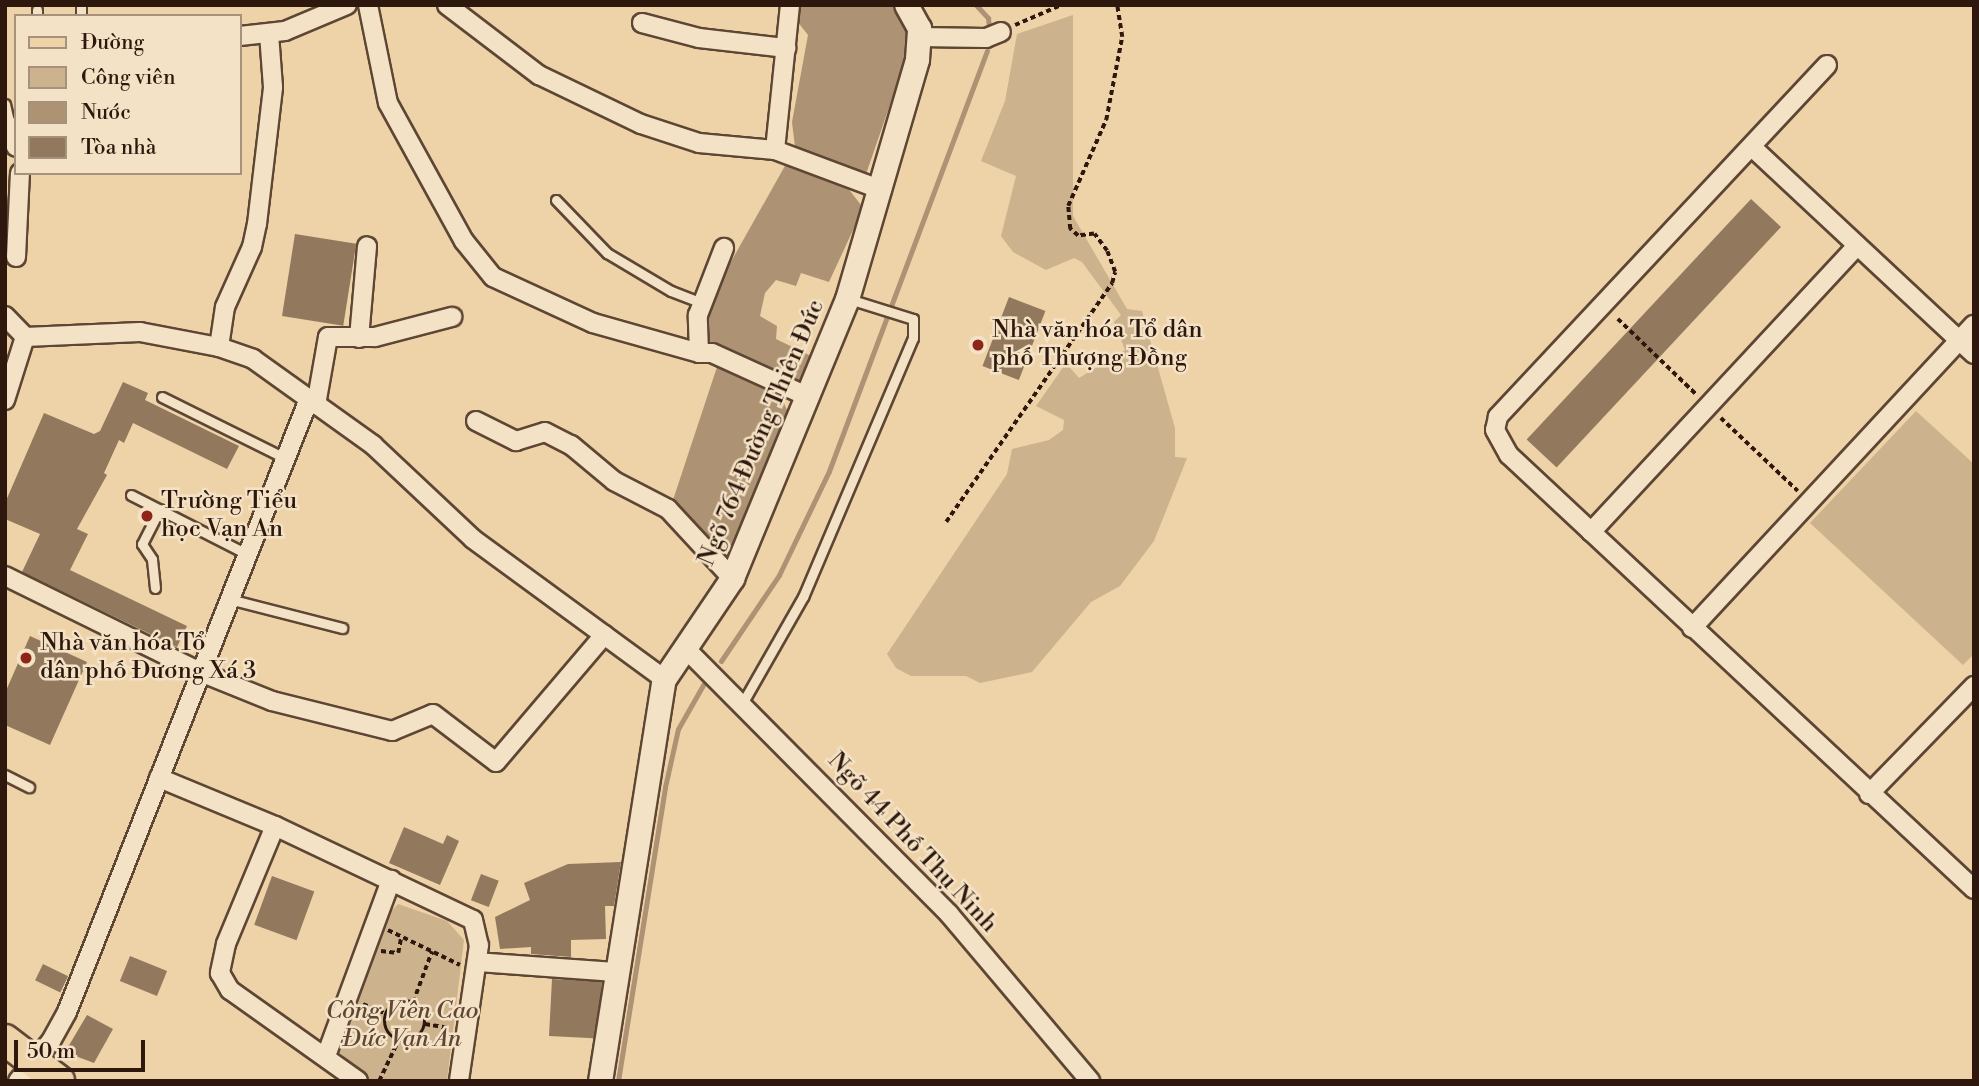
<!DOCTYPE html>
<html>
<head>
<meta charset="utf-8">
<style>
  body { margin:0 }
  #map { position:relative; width:1979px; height:1086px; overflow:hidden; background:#eed2a8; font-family:"Libre Bodoni",serif }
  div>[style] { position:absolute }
  .green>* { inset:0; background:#cdb28e }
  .water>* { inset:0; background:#ad9373 }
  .stream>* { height:5px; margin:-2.5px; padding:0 2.5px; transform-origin:2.5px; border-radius:2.5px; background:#ad9373 }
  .building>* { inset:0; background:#92795e; transform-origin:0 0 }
  .path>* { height:3.5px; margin-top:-1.75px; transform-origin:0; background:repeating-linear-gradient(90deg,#2e180d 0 5px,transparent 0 8.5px) }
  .path>.ring { margin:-1.75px; padding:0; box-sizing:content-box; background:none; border:3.5px solid #2e180d; border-radius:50% }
  .roads { filter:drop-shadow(2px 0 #5e4634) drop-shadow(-2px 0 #5e4634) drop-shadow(0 2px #5e4634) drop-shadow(0 -2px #5e4634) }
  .service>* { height:9px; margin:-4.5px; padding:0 4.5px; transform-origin:4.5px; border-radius:4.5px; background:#f4e2c6 }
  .minor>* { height:18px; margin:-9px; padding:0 9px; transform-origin:9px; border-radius:9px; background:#f4e2c6 }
  .tertiary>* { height:23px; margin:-11.5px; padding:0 11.5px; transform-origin:11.5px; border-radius:11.5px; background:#f4e2c6 }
  .primary>* { height:30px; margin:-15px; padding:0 15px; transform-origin:15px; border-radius:15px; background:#eed2a8 }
  .dots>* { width:19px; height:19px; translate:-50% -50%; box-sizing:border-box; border:4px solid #f4e2c6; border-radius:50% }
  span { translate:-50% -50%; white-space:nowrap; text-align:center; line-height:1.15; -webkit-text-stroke:5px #f4e2c6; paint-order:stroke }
  .poi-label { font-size:24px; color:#2e180d }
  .left { translate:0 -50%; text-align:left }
  .street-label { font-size:24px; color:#2e180d }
  .park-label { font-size:24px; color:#5e4634; font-style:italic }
  .frame { position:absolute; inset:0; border:7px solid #2e180d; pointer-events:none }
  .legend { position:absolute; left:14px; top:14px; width:228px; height:161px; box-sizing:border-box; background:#f4e2c6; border:2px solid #a5917c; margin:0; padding:9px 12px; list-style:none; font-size:21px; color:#2e180d }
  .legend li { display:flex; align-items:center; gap:14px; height:35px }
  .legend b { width:35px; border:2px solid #a5917c }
  .scale { position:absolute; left:14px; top:1040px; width:131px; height:32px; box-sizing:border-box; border:4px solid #2e180d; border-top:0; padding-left:9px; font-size:21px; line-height:24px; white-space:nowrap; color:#2e180d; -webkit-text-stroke:5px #f4e2c6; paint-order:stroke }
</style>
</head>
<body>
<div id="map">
  <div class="green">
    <div style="clip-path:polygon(1073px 15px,1073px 216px,1127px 309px,1142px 311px,1175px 428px,1175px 457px,1187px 458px,1154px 541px,1120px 586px,1091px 602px,1032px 672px,980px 683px,966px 676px,911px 676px,896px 668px,887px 654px,1007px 474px,1012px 449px,1049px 440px,1063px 430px,1064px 420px,1036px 406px,1066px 363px,1079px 378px,1125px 350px,1114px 322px,1121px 315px,1082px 262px,1074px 258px,1046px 270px,1013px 252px,1001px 236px,1016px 176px,981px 161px,1005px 101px,1017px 34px)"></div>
    <div style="clip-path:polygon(1916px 411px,1974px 464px,1974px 654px,1963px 665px,1810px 523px)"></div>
    <div style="clip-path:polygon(398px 904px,447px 921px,464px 940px,447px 1081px,370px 1081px,339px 1052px,341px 1036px,388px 915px)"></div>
  </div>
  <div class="water">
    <div style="clip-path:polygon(799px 5px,897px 5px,905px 15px,910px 47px,866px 174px,800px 153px,795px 147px,792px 122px,808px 35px,797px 21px)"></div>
    <div style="clip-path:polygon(786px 164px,847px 187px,861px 205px,860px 215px,829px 282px,801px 273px,796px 286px,776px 280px,765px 293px,760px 316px,777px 326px,776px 339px,811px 356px,805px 376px,796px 385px,717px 351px,707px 343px,703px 320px,710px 299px)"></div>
    <div style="clip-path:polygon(718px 364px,781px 396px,789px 415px,735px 543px,723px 549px,713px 548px,673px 500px)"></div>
  </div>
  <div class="stream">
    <div style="left:976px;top:5px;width:18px;rotate:47deg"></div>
    <div style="left:988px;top:18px;width:10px;rotate:84deg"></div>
    <div style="left:721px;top:661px;width:104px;rotate:-56deg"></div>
    <div style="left:779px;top:575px;width:115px;rotate:-64.3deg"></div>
    <div style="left:829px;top:471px;width:449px;rotate:-69.4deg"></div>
    <div style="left:618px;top:1081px;width:298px;rotate:-80.9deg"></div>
    <div style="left:665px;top:787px;width:59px;rotate:-77.4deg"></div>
    <div style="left:678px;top:729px;width:51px;rotate:-60.4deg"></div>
  </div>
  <div class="building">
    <div style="left:1751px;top:199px;width:41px;height:329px;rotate:43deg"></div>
    <div style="left:295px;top:234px;width:62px;height:83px;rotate:9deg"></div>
    <div style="left:1009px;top:297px;width:39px;height:74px;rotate:21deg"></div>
    <div style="clip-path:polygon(123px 382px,148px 393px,145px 400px,239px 446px,227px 469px,133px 423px,124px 443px,119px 440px,104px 473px,107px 475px,77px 529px,88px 534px,70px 570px,187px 626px,177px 647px,22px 572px,40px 534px,5px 519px,5px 503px,44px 413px,94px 434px,100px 431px)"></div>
    <div style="clip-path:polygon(30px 636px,87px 662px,50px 745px,5px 725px,5px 693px)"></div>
    <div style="clip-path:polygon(404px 827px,443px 844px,447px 835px,459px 841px,440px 885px,389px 863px)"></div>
    <div style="clip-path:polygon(621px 862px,614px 906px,605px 906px,606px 939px,571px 940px,571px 957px,531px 954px,531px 947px,500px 949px,495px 917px,530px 900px,524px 883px,568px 864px)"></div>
    <div style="left:481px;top:874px;width:19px;height:28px;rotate:21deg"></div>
    <div style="left:272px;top:876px;width:45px;height:52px;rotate:20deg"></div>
    <div style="left:130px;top:956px;width:40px;height:27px;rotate:22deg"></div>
    <div style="left:43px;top:964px;width:28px;height:18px;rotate:26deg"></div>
    <div style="left:552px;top:979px;width:50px;height:57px;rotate:3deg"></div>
    <div style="clip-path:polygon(87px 1015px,113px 1029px,94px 1063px,65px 1052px)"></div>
  </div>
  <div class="path">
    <div style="left:1015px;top:25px;width:50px;rotate:-23.5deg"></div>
    <div style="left:1618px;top:319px;width:110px;rotate:43.9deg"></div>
    <div style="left:1721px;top:418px;width:106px;rotate:43.5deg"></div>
    <div style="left:946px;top:522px;width:291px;rotate:-55.2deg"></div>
    <div style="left:1112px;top:283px;width:11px;rotate:-75deg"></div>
    <div style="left:1115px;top:272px;width:22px;rotate:-111deg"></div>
    <div style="left:1107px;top:251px;width:21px;rotate:-127deg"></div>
    <div style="left:1094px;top:234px;width:16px;rotate:173deg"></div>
    <div style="left:1078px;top:236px;width:11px;rotate:-139deg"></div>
    <div style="left:1070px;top:229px;width:23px;rotate:-95deg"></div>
    <div style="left:1068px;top:206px;width:94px;rotate:-66.2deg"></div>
    <div style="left:1106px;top:120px;width:85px;rotate:-79.1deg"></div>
    <div style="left:1122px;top:37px;width:32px;rotate:-99deg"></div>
    <div style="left:388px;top:930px;width:80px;rotate:25.9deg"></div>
    <div style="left:381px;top:951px;width:17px;rotate:7deg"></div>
    <div style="left:398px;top:953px;width:16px;rotate:-79deg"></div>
    <div class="ring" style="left:385px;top:1001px;width:36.5px;height:36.5px"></div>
    <div style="left:413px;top:1002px;width:54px;rotate:-69.6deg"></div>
    <div style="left:363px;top:1004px;width:26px;rotate:23deg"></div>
    <div style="left:425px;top:1024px;width:25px;rotate:9deg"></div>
    <div style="left:379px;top:1081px;width:47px;rotate:-64.5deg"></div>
  </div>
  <div class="roads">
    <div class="service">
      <div style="left:37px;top:16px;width:6px;rotate:-90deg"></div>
      <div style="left:81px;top:16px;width:11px;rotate:-90deg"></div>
      <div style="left:5px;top:104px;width:13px;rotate:77deg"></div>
      <div style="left:556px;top:200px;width:74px;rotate:46.1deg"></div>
      <div style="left:607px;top:253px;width:74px;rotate:30.7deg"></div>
      <div style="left:671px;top:291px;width:33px;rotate:21deg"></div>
      <div style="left:162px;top:397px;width:137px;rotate:26.4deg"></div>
      <div style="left:131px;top:495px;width:130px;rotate:27deg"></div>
      <div style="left:155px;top:588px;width:29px;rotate:-96deg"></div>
      <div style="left:152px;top:559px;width:18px;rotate:-124deg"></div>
      <div style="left:142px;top:544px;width:39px;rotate:-63deg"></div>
      <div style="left:229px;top:599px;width:117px;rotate:14.4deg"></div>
      <div style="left:743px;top:702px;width:121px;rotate:-60.3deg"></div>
      <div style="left:803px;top:597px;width:281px;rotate:-67deg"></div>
      <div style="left:913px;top:338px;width:19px;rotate:-90deg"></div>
      <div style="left:913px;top:319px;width:67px;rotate:-162.6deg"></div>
      <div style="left:5px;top:775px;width:27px;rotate:27deg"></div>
    </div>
    <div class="minor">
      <div style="left:368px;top:5px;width:100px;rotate:78.5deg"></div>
      <div style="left:388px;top:103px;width:158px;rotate:61.2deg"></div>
      <div style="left:464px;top:241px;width:46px;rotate:51.1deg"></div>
      <div style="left:493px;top:277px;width:110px;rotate:24.7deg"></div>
      <div style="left:593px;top:323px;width:110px;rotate:15.8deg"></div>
      <div style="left:699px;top:353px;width:13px"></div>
      <div style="left:712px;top:353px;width:107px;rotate:24.4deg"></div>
      <div style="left:447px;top:5px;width:116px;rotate:37.3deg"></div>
      <div style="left:539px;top:75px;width:113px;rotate:25.7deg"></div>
      <div style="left:641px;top:124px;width:61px;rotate:18.1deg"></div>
      <div style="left:699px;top:143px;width:76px;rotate:5.3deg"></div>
      <div style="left:775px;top:150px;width:114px;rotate:20.5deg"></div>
      <div style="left:642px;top:23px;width:59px;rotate:14.7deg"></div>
      <div style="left:699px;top:38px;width:88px;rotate:6.6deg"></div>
      <div style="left:240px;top:36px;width:45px;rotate:-6.3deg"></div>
      <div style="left:285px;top:31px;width:67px;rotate:-22.8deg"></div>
      <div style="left:919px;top:37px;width:67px;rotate:0.9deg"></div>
      <div style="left:986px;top:38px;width:16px;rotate:-22deg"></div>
      <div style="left:1827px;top:65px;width:482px;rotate:133.1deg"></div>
      <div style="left:1498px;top:417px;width:13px;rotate:103deg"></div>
      <div style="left:1495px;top:430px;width:29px;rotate:61deg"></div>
      <div style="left:1509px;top:455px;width:636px;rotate:43.03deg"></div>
      <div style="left:5px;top:121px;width:28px;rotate:67deg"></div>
      <div style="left:1753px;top:148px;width:302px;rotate:43deg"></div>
      <div style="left:775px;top:150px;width:146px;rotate:-84.1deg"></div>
      <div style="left:16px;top:257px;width:84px;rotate:-87.3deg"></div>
      <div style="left:5px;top:316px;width:29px;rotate:46deg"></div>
      <div style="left:25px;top:337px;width:115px;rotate:-2.5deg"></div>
      <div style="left:140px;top:332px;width:80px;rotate:10.8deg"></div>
      <div style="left:219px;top:347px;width:36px;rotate:19deg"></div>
      <div style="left:253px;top:359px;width:148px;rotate:35.6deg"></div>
      <div style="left:373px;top:445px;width:137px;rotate:43.2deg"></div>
      <div style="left:473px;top:539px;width:237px;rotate:36.2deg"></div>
      <div style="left:359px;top:338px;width:92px;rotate:-85deg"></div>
      <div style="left:219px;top:347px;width:40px;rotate:-81.5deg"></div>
      <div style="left:225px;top:307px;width:66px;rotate:-65.8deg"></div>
      <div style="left:252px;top:247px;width:24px;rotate:-78deg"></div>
      <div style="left:257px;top:224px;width:138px;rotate:-83.3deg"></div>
      <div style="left:273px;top:87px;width:53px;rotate:-94.3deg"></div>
      <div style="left:699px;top:353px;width:38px;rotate:-92deg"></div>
      <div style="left:698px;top:315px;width:72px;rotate:-68.8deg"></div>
      <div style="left:5px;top:400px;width:66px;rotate:-72.4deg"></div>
      <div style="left:316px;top:405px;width:69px;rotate:-80deg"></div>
      <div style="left:328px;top:337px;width:47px"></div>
      <div style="left:375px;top:337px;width:80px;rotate:-14.6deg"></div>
      <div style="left:476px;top:421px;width:45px;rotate:26.6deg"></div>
      <div style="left:516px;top:441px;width:30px;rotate:-17deg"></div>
      <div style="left:545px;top:432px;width:29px;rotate:27deg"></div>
      <div style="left:571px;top:445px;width:56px;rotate:39.9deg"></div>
      <div style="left:614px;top:481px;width:61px;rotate:27.4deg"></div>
      <div style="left:668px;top:509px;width:94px;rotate:47.2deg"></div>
      <div style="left:1591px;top:532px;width:391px;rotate:-47.1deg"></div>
      <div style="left:5px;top:576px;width:217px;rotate:26.2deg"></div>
      <div style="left:200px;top:672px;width:78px;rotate:21.9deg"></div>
      <div style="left:272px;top:701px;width:124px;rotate:14deg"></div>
      <div style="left:392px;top:731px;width:44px;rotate:-22.5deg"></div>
      <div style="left:433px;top:714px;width:79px;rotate:37.3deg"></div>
      <div style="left:496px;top:762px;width:167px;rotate:-49.6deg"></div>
      <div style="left:1692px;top:628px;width:414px;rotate:-47.1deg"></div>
      <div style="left:687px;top:650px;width:372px;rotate:45.2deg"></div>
      <div style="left:949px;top:914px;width:219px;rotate:49.8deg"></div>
      <div style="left:159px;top:778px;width:126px;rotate:22.5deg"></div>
      <div style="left:275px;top:826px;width:219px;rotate:25.4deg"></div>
      <div style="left:473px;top:920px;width:26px;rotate:77deg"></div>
      <div style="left:479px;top:945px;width:137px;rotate:98.4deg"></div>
      <div style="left:1869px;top:794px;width:151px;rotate:-45.8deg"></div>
      <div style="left:275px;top:826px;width:128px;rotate:112.6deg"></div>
      <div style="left:226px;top:944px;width:30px;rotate:102deg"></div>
      <div style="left:220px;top:973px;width:20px;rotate:60deg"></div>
      <div style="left:230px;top:990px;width:157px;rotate:35.4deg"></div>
      <div style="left:477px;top:962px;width:140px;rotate:4.1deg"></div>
      <div style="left:326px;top:1056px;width:188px;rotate:-69.7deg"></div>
      <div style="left:18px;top:1081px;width:52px;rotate:-50.5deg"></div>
      <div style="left:51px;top:1041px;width:33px;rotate:-61deg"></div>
      <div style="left:67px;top:1012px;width:659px;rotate:-68.46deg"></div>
    </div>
    <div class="tertiary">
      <div style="left:600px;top:1081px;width:407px;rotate:-81deg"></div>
      <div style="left:664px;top:679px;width:122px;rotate:-56deg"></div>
      <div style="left:732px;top:578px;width:302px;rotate:-67.6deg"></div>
      <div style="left:847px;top:299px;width:250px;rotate:-73.7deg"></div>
      <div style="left:917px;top:59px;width:31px;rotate:-86deg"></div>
      <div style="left:919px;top:28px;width:26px;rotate:-119deg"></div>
    </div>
    <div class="primary">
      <div style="left:5px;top:1040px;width:68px;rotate:37.2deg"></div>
    </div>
  </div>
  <div class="dots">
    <div style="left:978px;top:345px;background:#8f2418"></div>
    <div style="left:147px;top:516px;background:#8f2418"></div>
    <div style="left:26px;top:658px;background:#8f2418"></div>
  </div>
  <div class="poi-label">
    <span class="left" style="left:992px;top:345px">Nhà văn hóa Tổ dân<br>phố Thượng Đồng</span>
    <span class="left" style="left:161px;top:516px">Trường Tiểu<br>học Vạn An</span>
    <span class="left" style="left:40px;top:658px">Nhà văn hóa Tổ<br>dân phố Đương Xá 3</span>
  </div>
  <div class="street-label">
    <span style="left:762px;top:433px;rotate:-67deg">Ngõ 764 Đường Thiên Đức</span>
    <span style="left:912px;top:843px;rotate:47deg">Ngõ 44 Phố Thụ Ninh</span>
  </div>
  <div class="park-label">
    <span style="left:402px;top:1026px">Công Viên Cao<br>Đức Vạn An</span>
  </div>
  <div class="frame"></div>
  <ul class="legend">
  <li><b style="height:9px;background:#eed2a8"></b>Đường</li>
  <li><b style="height:19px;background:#cdb28e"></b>Công viên</li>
  <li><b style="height:19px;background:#ad9373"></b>Nước</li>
  <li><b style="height:19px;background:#92795e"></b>Tòa nhà</li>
  </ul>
  <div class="scale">50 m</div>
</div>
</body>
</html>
